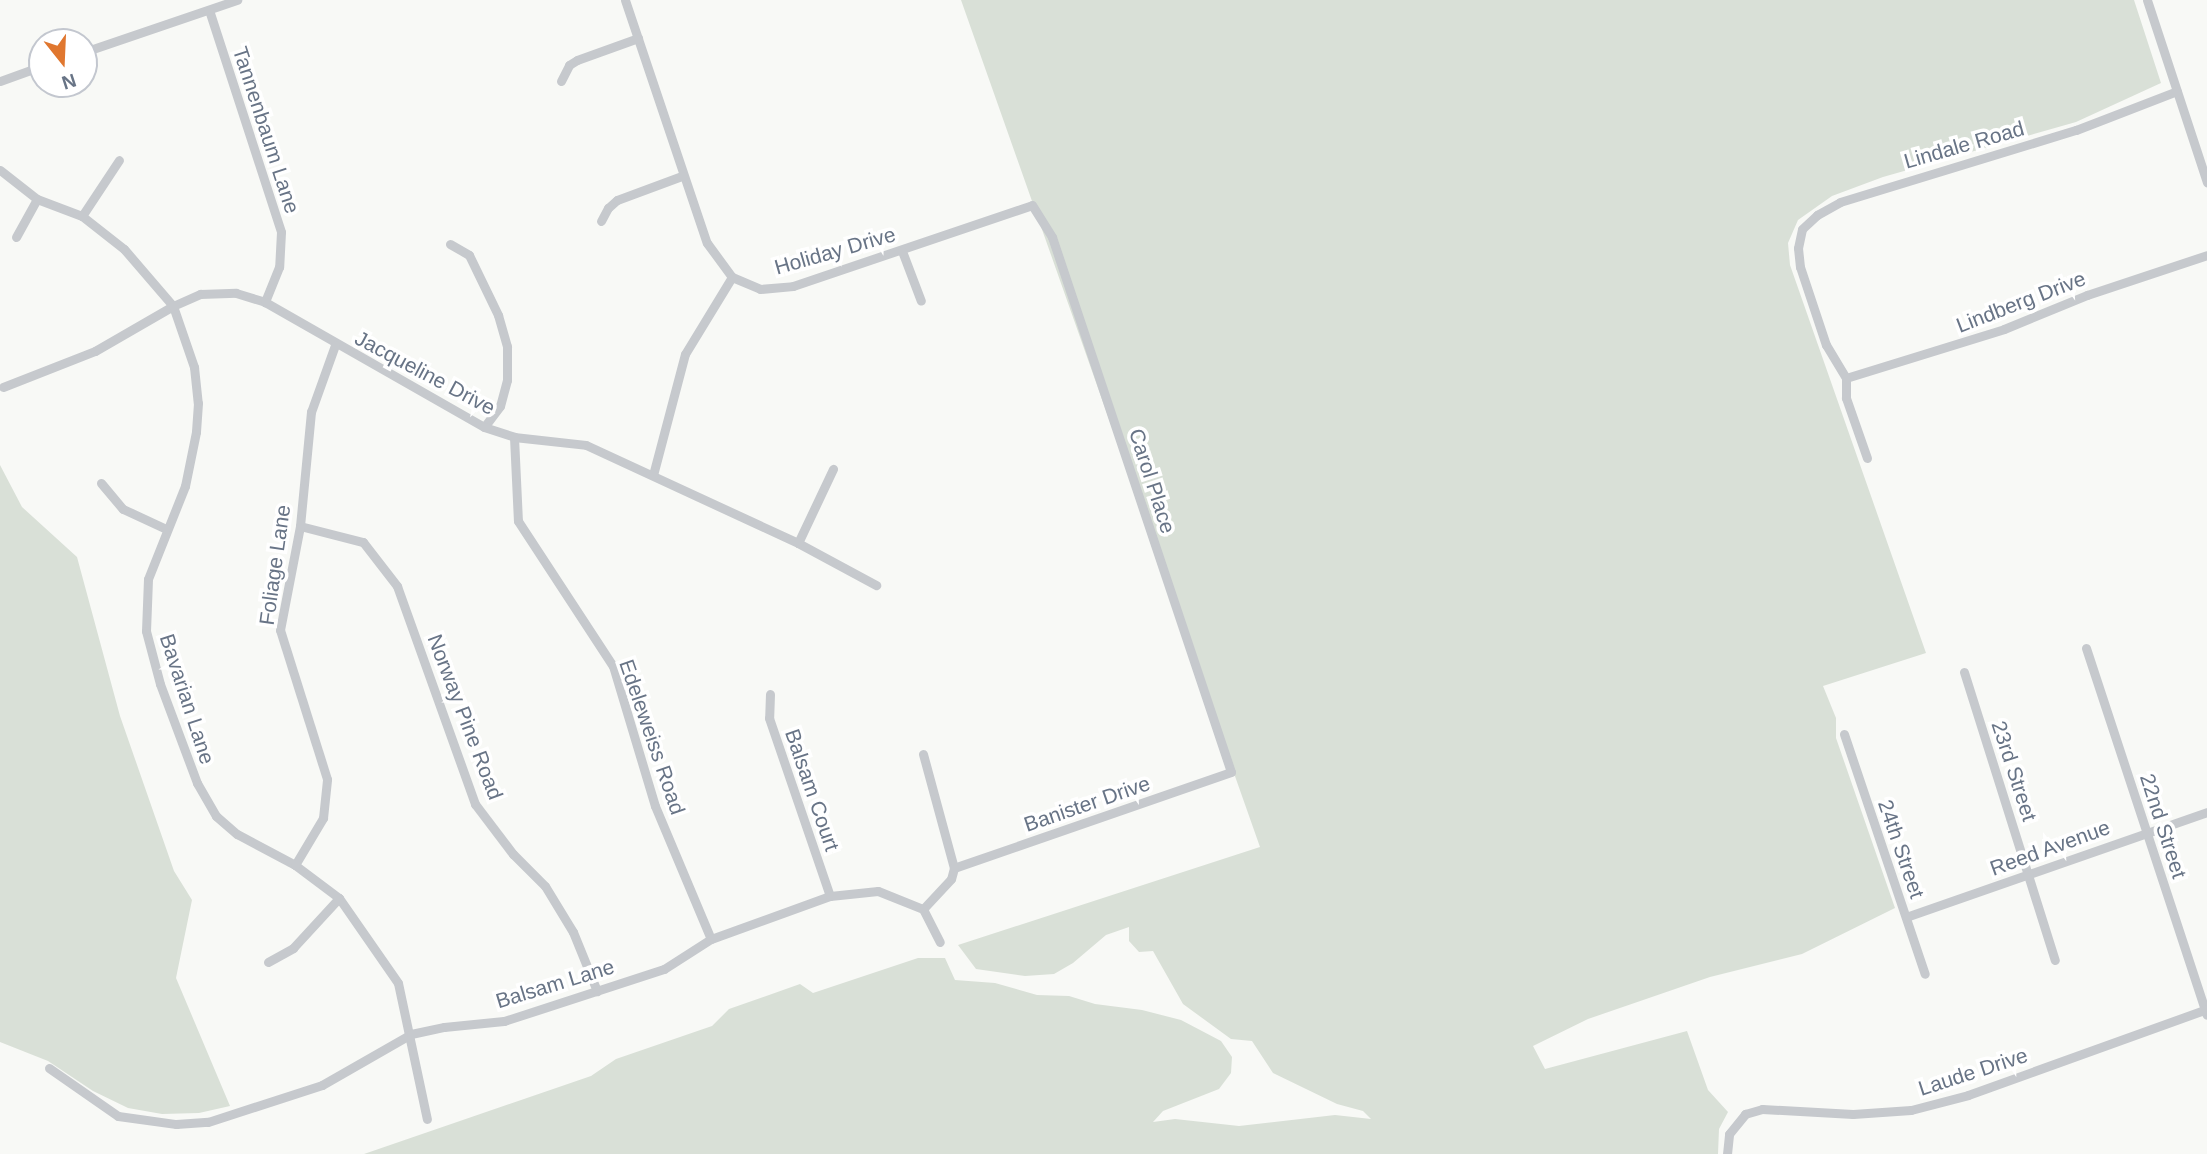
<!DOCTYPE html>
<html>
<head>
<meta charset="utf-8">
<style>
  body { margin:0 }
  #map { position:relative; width:2207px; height:1154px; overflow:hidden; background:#f8f9f6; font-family:Arial,sans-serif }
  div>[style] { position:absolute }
  .green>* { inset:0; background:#d9e0d7 }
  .minor>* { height:9px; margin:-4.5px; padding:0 4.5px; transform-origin:4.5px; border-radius:4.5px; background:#c6c9cd }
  span { translate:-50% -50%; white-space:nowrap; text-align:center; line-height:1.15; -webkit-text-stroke:7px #fff; paint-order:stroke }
  .street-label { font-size:21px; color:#687486 }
  .north { position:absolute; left:28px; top:28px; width:70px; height:70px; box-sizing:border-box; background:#fff; border:2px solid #c3c7cf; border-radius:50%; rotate:162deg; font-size:19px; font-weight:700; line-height:28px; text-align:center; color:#687486 }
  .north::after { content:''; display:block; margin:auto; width:24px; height:32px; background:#e0772f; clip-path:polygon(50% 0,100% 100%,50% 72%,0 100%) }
</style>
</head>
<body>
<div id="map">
  <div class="green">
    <div style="clip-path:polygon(961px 0,2134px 0,2161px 83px,2076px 122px,1883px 177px,1832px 196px,1798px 220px,1788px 243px,1790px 265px,1926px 653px,1823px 686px,1836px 718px,1836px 738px,1895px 908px,1802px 954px,1710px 977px,1588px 1019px,1533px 1046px,1545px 1069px,1687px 1031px,1708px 1090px,1728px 1112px,1719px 1129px,1718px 1154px,364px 1154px,591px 1076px,616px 1059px,712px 1026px,729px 1009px,800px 984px,813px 993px,918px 958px,945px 958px,955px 980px,995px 983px,1037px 995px,1069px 996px,1095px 1004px,1142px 1010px,1181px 1020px,1221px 1041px,1232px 1057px,1231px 1073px,1219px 1089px,1163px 1111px,1153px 1122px,1175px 1119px,1239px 1126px,1335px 1115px,1371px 1119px,1363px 1111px,1337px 1104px,1273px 1073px,1252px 1041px,1231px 1039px,1183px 1004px,1153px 951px,1139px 952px,1129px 941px,1129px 927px,1106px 935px,1073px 963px,1054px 974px,1025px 976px,976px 969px,958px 945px,1260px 847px)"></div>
    <div style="clip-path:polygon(0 465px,22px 507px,77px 557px,120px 716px,174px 871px,192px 900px,176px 978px,230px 1106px,199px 1113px,162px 1114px,128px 1108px,93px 1091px,48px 1061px,0 1042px)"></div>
  </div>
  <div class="minor">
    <div style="left:625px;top:0;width:256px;rotate:71.4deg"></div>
    <div style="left:707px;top:243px;width:42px;rotate:53.7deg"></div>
    <div style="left:732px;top:277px;width:30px;rotate:23deg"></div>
    <div style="left:760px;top:289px;width:33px;rotate:-5deg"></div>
    <div style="left:793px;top:286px;width:252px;rotate:-18.7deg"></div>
    <div style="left:1032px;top:205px;width:38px;rotate:58deg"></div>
    <div style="left:1052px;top:237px;width:564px;rotate:71.5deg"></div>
    <div style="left:1231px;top:772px;width:293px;rotate:160.9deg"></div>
    <div style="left:2147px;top:0;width:192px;rotate:71.8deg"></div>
    <div style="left:209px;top:10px;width:233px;rotate:72deg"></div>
    <div style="left:281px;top:232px;width:35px;rotate:93deg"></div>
    <div style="left:279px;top:267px;width:38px;rotate:112deg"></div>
    <div style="left:84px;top:52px;width:162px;rotate:-18.8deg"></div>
    <div style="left:0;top:81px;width:45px;rotate:-19.7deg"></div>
    <div style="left:561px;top:81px;width:18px;rotate:-63deg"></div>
    <div style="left:569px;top:65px;width:9px;rotate:-32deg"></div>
    <div style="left:577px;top:60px;width:65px;rotate:-19.8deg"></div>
    <div style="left:0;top:170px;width:47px;rotate:38.1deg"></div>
    <div style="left:37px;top:199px;width:48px;rotate:20.7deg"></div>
    <div style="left:82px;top:216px;width:53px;rotate:38.2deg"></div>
    <div style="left:124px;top:249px;width:75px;rotate:49.3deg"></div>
    <div style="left:173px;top:306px;width:65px;rotate:71deg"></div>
    <div style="left:194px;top:367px;width:36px;rotate:84deg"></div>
    <div style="left:198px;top:403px;width:29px;rotate:94deg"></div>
    <div style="left:196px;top:432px;width:55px;rotate:101.5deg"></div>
    <div style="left:185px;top:486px;width:100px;rotate:111.7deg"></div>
    <div style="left:148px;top:579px;width:52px;rotate:92.2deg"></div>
    <div style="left:146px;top:631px;width:55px;rotate:75.2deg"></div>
    <div style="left:160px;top:684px;width:106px;rotate:69.5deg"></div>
    <div style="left:197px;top:783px;width:38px;rotate:60deg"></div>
    <div style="left:216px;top:816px;width:28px;rotate:41deg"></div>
    <div style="left:237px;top:834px;width:66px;rotate:28.1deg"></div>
    <div style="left:295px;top:865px;width:55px;rotate:36.9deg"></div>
    <div style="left:339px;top:898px;width:103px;rotate:55.2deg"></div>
    <div style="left:398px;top:983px;width:139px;rotate:78deg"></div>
    <div style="left:82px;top:216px;width:67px;rotate:-56.5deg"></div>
    <div style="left:601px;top:221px;width:15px;rotate:-62deg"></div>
    <div style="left:608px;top:208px;width:12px;rotate:-42deg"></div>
    <div style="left:617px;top:200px;width:69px;rotate:-20.3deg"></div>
    <div style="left:16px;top:237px;width:43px;rotate:-61.1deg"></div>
    <div style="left:450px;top:244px;width:22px;rotate:30deg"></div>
    <div style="left:469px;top:255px;width:67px;rotate:64.2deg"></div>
    <div style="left:498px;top:315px;width:33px;rotate:74deg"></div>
    <div style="left:507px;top:347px;width:33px;rotate:90deg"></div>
    <div style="left:507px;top:380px;width:27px;rotate:105deg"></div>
    <div style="left:500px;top:406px;width:26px;rotate:127deg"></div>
    <div style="left:902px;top:251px;width:53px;rotate:69.2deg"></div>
    <div style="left:1846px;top:378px;width:165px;rotate:-17.2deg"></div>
    <div style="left:2004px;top:329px;width:90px;rotate:-22.3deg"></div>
    <div style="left:2087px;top:295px;width:126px;rotate:-18.4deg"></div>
    <div style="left:3px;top:387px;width:99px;rotate:-21.4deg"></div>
    <div style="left:95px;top:351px;width:90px;rotate:-30deg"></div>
    <div style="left:173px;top:306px;width:30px;rotate:-24deg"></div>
    <div style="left:200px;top:294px;width:36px;rotate:-2deg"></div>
    <div style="left:236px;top:293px;width:30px;rotate:17deg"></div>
    <div style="left:265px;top:302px;width:252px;rotate:29.7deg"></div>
    <div style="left:484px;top:427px;width:32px;rotate:18deg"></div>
    <div style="left:514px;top:437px;width:72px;rotate:6.3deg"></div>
    <div style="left:586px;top:445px;width:234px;rotate:24.8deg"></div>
    <div style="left:798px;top:543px;width:89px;rotate:28.3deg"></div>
    <div style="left:514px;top:437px;width:84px;rotate:87.3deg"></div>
    <div style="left:518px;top:521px;width:173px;rotate:56.8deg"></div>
    <div style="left:613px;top:666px;width:146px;rotate:73.3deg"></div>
    <div style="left:655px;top:806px;width:144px;rotate:67.2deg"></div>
    <div style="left:1867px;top:458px;width:64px;rotate:-109.3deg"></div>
    <div style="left:1846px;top:398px;width:20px;rotate:-90deg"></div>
    <div style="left:1846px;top:378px;width:39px;rotate:-121deg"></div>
    <div style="left:1826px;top:345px;width:82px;rotate:-108.4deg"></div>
    <div style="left:1800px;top:267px;width:19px;rotate:-96deg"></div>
    <div style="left:1798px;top:248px;width:19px;rotate:-78deg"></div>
    <div style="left:1802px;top:229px;width:21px;rotate:-43deg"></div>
    <div style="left:1817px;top:215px;width:26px;rotate:-29deg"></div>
    <div style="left:1840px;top:202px;width:247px;rotate:-17deg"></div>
    <div style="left:2076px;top:130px;width:108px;rotate:-21.1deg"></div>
    <div style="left:653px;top:475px;width:125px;rotate:-75.2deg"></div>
    <div style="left:685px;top:354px;width:90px;rotate:-58.6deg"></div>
    <div style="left:101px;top:483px;width:34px;rotate:50deg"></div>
    <div style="left:123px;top:509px;width:47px;rotate:24.9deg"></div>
    <div style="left:300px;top:526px;width:65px;rotate:14.3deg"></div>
    <div style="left:363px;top:542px;width:56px;rotate:52.3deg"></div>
    <div style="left:397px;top:586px;width:232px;rotate:70.3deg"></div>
    <div style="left:475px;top:804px;width:63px;rotate:52.8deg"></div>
    <div style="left:513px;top:854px;width:45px;rotate:45deg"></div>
    <div style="left:545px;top:886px;width:54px;rotate:58.7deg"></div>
    <div style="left:573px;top:932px;width:64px;rotate:67.9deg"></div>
    <div style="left:798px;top:543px;width:82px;rotate:-64.7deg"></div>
    <div style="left:2086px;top:648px;width:386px;rotate:71.8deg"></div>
    <div style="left:1964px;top:672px;width:302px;rotate:72.5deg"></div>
    <div style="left:770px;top:694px;width:24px;rotate:92deg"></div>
    <div style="left:769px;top:718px;width:188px;rotate:71.1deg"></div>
    <div style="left:1844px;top:734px;width:253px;rotate:71.4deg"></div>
    <div style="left:923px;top:754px;width:118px;rotate:74.8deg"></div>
    <div style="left:954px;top:868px;width:11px;rotate:105deg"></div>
    <div style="left:951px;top:879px;width:41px;rotate:133deg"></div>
    <div style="left:295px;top:865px;width:55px;rotate:-59.2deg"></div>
    <div style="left:323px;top:818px;width:39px;rotate:-84deg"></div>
    <div style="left:327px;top:779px;width:156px;rotate:-107.5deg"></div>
    <div style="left:280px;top:630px;width:106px;rotate:-79.1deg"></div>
    <div style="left:300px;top:526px;width:115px;rotate:-84.5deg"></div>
    <div style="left:311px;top:412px;width:71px;rotate:-70.3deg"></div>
    <div style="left:1906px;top:917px;width:319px;rotate:-19.2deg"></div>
    <div style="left:268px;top:962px;width:29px;rotate:-29deg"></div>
    <div style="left:293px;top:948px;width:68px;rotate:-47.4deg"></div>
    <div style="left:49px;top:1068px;width:84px;rotate:34.8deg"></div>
    <div style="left:118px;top:1116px;width:59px;rotate:7.9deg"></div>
    <div style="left:176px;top:1124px;width:32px;rotate:-4deg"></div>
    <div style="left:208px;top:1122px;width:120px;rotate:-18deg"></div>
    <div style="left:322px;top:1085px;width:103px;rotate:-29.8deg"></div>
    <div style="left:411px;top:1034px;width:34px;rotate:-12deg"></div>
    <div style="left:444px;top:1027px;width:60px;rotate:-5.7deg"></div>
    <div style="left:504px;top:1021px;width:168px;rotate:-18deg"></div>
    <div style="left:664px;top:969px;width:56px;rotate:-32.6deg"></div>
    <div style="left:711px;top:939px;width:127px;rotate:-19.9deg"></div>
    <div style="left:830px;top:896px;width:48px;rotate:-5.9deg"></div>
    <div style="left:878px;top:891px;width:48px;rotate:21.8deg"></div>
    <div style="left:923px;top:909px;width:37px;rotate:63deg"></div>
    <div style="left:1727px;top:1154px;width:20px;rotate:-84deg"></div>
    <div style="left:1729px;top:1134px;width:26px;rotate:-51deg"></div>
    <div style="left:1745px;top:1114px;width:18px;rotate:-16deg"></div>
    <div style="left:1762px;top:1109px;width:91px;rotate:3.1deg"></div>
    <div style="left:1853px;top:1114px;width:58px;rotate:-3.9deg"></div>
    <div style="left:1911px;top:1110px;width:59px;rotate:-14.7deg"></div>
    <div style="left:1968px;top:1095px;width:254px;rotate:-19.8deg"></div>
  </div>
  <div class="street-label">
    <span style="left:266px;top:130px;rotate:72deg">Tannenbaum Lane</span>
    <span style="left:1964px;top:145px;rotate:-16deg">Lindale Road</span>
    <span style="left:835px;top:251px;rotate:-16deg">Holiday Drive</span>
    <span style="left:2021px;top:302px;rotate:-21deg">Lindberg Drive</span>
    <span style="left:425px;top:373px;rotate:28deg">Jacqueline Drive</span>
    <span style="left:1152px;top:481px;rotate:72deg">Carol Place</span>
    <span style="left:275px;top:565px;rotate:-82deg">Foliage Lane</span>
    <span style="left:187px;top:699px;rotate:72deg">Bavarian Lane</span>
    <span style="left:465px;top:717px;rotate:69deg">Norway Pine Road</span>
    <span style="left:652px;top:737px;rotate:71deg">Edeleweiss Road</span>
    <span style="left:2014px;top:771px;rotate:72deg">23rd Street</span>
    <span style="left:812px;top:790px;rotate:71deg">Balsam Court</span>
    <span style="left:1087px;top:804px;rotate:-19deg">Banister Drive</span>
    <span style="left:2163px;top:826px;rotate:72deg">22nd Street</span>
    <span style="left:2050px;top:848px;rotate:-20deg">Reed Avenue</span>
    <span style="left:1901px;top:849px;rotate:71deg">24th Street</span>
    <span style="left:555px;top:984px;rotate:-17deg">Balsam Lane</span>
    <span style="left:1973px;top:1072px;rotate:-18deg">Laude Drive</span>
  </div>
  <div class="north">N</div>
</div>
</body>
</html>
